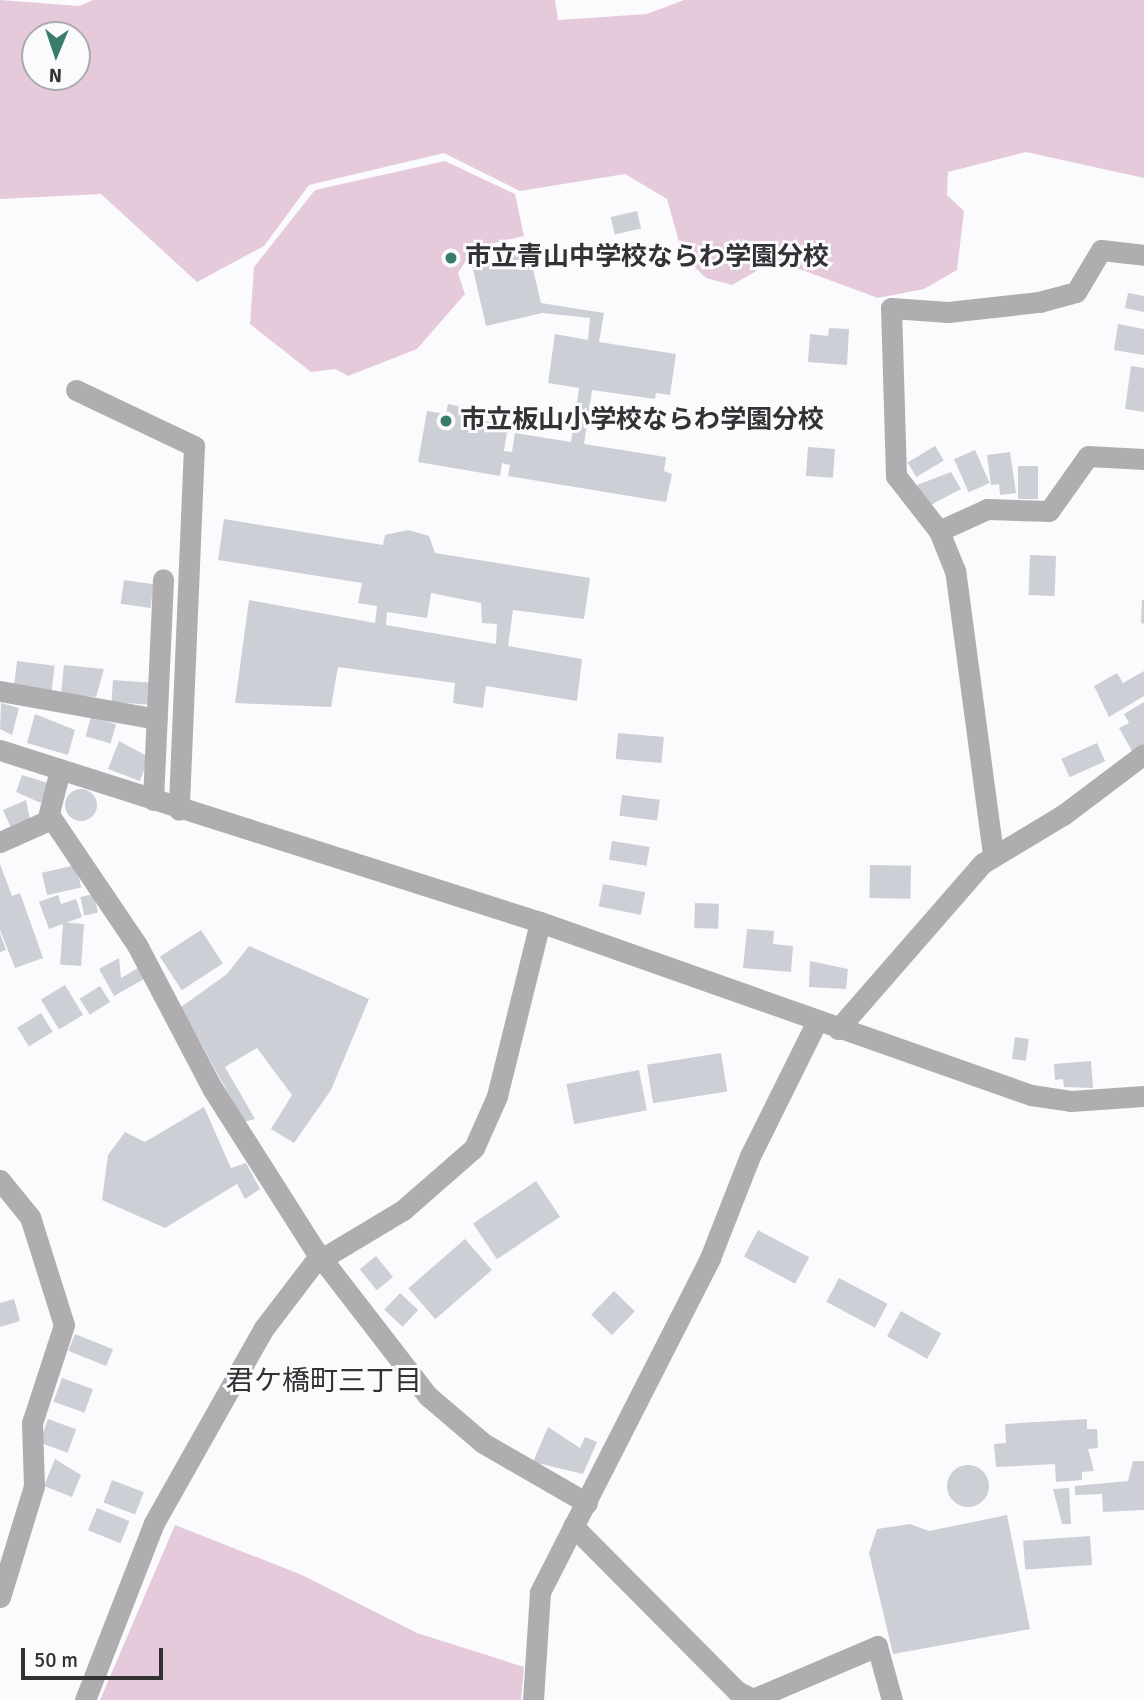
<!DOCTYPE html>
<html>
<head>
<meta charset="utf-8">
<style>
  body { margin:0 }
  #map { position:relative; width:1144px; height:1700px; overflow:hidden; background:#fbfbfe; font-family:Signika,"Noto Sans JP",sans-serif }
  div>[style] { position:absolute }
  .green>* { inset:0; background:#e5cadb }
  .building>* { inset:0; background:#cccfd6; transform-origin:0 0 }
  .round { border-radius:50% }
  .minor>* { height:21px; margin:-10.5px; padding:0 10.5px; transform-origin:10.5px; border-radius:10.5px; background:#afadb0 }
  .dots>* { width:19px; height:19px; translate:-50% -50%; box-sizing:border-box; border:4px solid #fbfbfe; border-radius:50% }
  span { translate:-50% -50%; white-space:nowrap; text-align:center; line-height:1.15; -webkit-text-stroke:6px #fbfbfe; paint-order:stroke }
  .poi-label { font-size:26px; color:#323134; font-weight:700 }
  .left { translate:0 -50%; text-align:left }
  .neighbourhood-label { font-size:28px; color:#323134 }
  .north { position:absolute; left:21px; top:21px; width:70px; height:70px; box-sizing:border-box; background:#fbfbfe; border:2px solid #abaaad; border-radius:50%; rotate:182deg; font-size:19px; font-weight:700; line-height:28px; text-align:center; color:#323134 }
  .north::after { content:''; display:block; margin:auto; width:24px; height:32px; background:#397b6d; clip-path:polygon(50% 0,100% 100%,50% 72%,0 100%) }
  .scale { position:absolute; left:21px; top:1648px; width:142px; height:32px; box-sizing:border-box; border:4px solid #323134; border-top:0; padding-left:9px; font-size:21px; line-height:24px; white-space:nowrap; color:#323134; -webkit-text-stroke:5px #fbfbfe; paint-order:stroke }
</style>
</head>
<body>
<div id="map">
  <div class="green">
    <div style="clip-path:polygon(evenodd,0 0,79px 6px,93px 0,555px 0,558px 20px,647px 14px,684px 0,1144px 0,1144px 178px,1026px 152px,948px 172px,947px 195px,964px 211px,957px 270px,924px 289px,878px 298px,775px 260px,732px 285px,706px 278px,683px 256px,667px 199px,625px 174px,520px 191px,444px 153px,309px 185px,264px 246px,197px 282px,101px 194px,0 199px,0 0,35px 35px,77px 35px,77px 77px,35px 77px,35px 35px)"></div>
    <div style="clip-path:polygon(445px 161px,515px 194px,524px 236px,474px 248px,458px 273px,465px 294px,417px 349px,348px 376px,335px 369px,311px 372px,250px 324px,254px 267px,315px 190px)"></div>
    <div style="clip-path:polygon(175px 1525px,302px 1575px,417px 1633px,524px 1667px,521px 1700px,100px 1700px)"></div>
  </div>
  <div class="building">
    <div style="left:637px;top:211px;width:18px;height:27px;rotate:77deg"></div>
    <div style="clip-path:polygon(529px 252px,541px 303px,604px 313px,599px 342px,676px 354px,670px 395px,656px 393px,655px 399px,592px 390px,584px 444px,666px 457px,664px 471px,672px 474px,666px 502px,508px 476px,510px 465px,502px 463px,500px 476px,418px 462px,427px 411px,446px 414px,448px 404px,468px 408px,466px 418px,508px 425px,504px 451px,512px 452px,515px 433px,571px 442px,579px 388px,548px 383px,555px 334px,588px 340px,590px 318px,542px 313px,486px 326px,472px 265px)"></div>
    <div style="clip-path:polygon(1128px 293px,1144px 296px,1144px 312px,1125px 308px)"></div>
    <div style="clip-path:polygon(1118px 324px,1144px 329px,1144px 355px,1114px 350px)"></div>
    <div style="clip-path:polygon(829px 328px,849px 329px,847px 365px,808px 362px,810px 334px,828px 336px)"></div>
    <div style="clip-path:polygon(1131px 366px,1144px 368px,1144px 412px,1125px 409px)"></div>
    <div style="left:935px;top:446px;width:17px;height:32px;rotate:59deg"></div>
    <div style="left:808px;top:447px;width:27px;height:29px;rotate:4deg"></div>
    <div style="left:975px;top:450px;width:36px;height:23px;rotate:66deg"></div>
    <div style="clip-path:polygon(1010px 452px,1016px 493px,1000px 495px,999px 484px,991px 485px,987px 455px)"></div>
    <div style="left:1018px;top:466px;width:20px;height:33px"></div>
    <div style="clip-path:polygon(951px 472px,961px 489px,929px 506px,917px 485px)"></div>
    <div style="clip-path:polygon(evenodd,224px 519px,383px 545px,385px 535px,408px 530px,429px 536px,435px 553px,590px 578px,584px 619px,513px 610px,508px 646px,582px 659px,577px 701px,486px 686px,483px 708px,453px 703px,455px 683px,338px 667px,331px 707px,235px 703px,249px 600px,375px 623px,377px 606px,358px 603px,362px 583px,218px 560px,224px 519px,431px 593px,481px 603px,482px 623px,497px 624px,496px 644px,386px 625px,387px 612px,427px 618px,431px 593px)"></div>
    <div style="left:1030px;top:555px;width:26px;height:40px;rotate:2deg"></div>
    <div style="left:124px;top:580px;width:30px;height:24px;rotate:8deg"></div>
    <div style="clip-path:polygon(1142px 600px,1144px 600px,1144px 624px,1141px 623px)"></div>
    <div style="left:17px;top:661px;width:38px;height:25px;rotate:7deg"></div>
    <div style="clip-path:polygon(64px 665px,104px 669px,96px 697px,61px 694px)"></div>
    <div style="clip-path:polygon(1144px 671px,1144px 696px,1109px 717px,1094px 686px,1117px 673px,1123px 683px)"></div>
    <div style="left:113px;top:680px;width:39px;height:22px;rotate:4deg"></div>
    <div style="clip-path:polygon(1144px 702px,1144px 744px,1132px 751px,1119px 728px,1129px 723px,1124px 714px)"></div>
    <div style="clip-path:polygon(1px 703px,19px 708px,12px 735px,0 729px)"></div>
    <div style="clip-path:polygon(35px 714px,75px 730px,68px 755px,27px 743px)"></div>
    <div style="left:91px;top:717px;width:26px;height:20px;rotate:16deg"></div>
    <div style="left:618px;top:733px;width:46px;height:26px;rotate:5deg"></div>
    <div style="clip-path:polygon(119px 741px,149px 757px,140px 781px,108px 769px)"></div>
    <div style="left:1097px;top:743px;width:20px;height:39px;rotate:66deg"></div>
    <div style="clip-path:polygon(22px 775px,48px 783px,41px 803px,16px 792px)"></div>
    <div class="round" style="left:65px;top:789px;width:32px;height:32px"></div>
    <div style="left:622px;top:795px;width:38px;height:21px;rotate:7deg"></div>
    <div style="clip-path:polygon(26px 800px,30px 820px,11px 828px,3px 810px)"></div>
    <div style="left:612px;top:841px;width:38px;height:19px;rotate:9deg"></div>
    <div style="clip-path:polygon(0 864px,12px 896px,20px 893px,43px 958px,15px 968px,0 930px)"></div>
    <div style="left:76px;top:865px;width:23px;height:35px;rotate:77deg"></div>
    <div style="left:870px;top:865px;width:41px;height:33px;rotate:1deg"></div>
    <div style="left:603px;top:884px;width:43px;height:23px;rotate:11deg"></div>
    <div style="left:94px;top:894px;width:19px;height:14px;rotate:78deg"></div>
    <div style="clip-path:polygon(58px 895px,61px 904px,76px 899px,82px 917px,49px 929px,39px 902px)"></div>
    <div style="left:695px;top:903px;width:24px;height:25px;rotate:2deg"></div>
    <div style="left:84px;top:924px;width:42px;height:21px;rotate:94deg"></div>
    <div style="clip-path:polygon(747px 929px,774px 931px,773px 944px,793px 946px,791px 972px,743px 968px)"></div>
    <div style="left:201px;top:930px;width:40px;height:49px;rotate:57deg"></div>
    <div style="clip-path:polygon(0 933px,6px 950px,0 952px)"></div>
    <div style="clip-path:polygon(249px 946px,369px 999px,331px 1090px,294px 1143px,271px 1129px,292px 1095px,257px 1048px,225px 1067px,255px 1119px,244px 1122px,181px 1007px,227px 974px)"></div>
    <div style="clip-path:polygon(119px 958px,121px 978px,138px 968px,144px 979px,114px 996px,99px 969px)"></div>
    <div style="clip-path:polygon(810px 961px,848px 969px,846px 989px,809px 987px)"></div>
    <div style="left:65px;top:985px;width:35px;height:28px;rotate:59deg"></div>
    <div style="left:100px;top:986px;width:19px;height:24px;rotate:58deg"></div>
    <div style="left:41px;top:1013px;width:22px;height:28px;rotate:58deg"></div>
    <div style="left:1015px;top:1037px;width:14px;height:22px;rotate:8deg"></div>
    <div style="left:721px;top:1053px;width:39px;height:75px;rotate:81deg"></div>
    <div style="clip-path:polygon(1091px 1061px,1093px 1088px,1064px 1087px,1063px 1079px,1055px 1080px,1054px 1064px)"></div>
    <div style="left:639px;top:1070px;width:41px;height:74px;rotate:79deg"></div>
    <div style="clip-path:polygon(204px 1107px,231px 1168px,246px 1163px,260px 1189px,245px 1199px,237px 1184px,165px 1228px,102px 1200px,108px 1155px,125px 1132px,145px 1142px)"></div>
    <div style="left:536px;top:1181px;width:43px;height:76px;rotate:56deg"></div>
    <div style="left:758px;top:1230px;width:58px;height:30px;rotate:28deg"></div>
    <div style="left:465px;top:1239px;width:41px;height:75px;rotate:49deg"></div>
    <div style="left:376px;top:1256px;width:27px;height:21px;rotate:51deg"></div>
    <div style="left:839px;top:1278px;width:55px;height:27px;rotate:28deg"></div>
    <div style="left:614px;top:1291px;width:29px;height:33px;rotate:44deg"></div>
    <div style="left:400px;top:1293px;width:25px;height:23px;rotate:43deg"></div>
    <div style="clip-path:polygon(14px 1299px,20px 1321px,0 1327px,0 1303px)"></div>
    <div style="left:901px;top:1311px;width:46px;height:29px;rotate:29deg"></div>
    <div style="left:75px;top:1334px;width:41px;height:18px;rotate:22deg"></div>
    <div style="left:62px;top:1378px;width:33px;height:25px;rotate:20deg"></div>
    <div style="left:48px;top:1419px;width:30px;height:25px;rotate:20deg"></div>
    <div style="clip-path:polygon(1087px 1419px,1087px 1429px,1097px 1429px,1098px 1448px,1088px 1449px,1094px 1471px,1082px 1472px,1082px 1480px,1056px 1482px,1055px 1464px,996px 1467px,994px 1444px,1006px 1443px,1005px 1424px)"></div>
    <div style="clip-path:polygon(548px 1427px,580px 1448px,585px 1437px,597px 1442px,583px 1474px,533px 1462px)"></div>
    <div style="clip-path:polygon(55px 1459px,81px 1475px,72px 1497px,44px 1486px)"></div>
    <div style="clip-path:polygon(1133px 1461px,1144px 1461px,1144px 1510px,1103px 1512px,1102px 1494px,1075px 1495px,1075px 1486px,1128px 1481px)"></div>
    <div class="round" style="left:947px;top:1465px;width:42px;height:42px"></div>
    <div style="left:112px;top:1480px;width:34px;height:24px;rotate:21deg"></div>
    <div style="clip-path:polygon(1069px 1488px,1071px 1524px,1062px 1524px,1053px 1489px)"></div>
    <div style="left:97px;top:1508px;width:35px;height:24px;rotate:22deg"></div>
    <div style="clip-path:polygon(1007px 1515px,1030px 1629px,893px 1654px,869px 1553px,877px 1529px,910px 1524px,929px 1531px)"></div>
    <div style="left:1090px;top:1536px;width:29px;height:67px;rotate:86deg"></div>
  </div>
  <div class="minor">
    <div style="left:76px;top:390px;width:131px;rotate:25.4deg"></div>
    <div style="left:194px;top:446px;width:364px;rotate:92.4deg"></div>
    <div style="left:939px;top:531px;width:53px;rotate:-24.6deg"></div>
    <div style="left:987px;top:509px;width:62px;rotate:1.8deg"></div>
    <div style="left:1049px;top:511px;width:67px;rotate:-54.7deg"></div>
    <div style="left:1088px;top:456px;width:56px;rotate:3.1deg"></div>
    <div style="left:0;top:691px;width:159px;rotate:10.1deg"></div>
    <div style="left:0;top:750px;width:567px;rotate:17.67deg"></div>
    <div style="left:540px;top:922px;width:521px;rotate:19.41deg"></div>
    <div style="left:1031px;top:1095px;width:40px;rotate:8.5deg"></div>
    <div style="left:1071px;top:1101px;width:73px;rotate:-3.9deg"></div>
    <div style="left:153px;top:800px;width:221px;rotate:-87.4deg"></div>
    <div style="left:50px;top:816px;width:156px;rotate:56deg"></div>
    <div style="left:137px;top:945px;width:161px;rotate:62.3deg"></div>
    <div style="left:212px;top:1088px;width:192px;rotate:57.6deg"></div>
    <div style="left:315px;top:1250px;width:185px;rotate:52.3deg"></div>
    <div style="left:428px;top:1396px;width:72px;rotate:40.5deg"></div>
    <div style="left:483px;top:1443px;width:120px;rotate:30deg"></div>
    <div style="left:0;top:842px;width:51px;rotate:-24.1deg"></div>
    <div style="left:47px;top:821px;width:53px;rotate:-75.7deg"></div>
    <div style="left:993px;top:854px;width:286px;rotate:-97.6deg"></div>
    <div style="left:955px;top:571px;width:43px;rotate:-111.8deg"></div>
    <div style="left:939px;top:531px;width:70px;rotate:-128deg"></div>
    <div style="left:896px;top:476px;width:168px;rotate:-91.7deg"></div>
    <div style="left:891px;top:308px;width:57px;rotate:4deg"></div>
    <div style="left:948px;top:312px;width:92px;rotate:-6.3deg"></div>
    <div style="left:1039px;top:302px;width:38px;rotate:-15deg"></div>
    <div style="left:1076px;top:292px;width:49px;rotate:-59.2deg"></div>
    <div style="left:1101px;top:250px;width:43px;rotate:6.6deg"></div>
    <div style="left:838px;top:1029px;width:220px;rotate:-48.9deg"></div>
    <div style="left:983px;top:863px;width:93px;rotate:-31deg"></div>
    <div style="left:1063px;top:815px;width:101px;rotate:-37deg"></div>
    <div style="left:0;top:1180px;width:48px;rotate:51deg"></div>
    <div style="left:30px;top:1217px;width:113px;rotate:72.5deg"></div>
    <div style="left:64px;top:1325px;width:103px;rotate:108.1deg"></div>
    <div style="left:32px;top:1423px;width:63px;rotate:88.2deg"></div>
    <div style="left:34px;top:1486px;width:116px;rotate:107deg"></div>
    <div style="left:573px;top:1526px;width:233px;rotate:45.2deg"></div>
    <div style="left:737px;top:1691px;width:18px;rotate:27deg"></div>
    <div style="left:753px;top:1699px;width:135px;rotate:-23.1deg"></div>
    <div style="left:877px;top:1646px;width:56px;rotate:74.5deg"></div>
    <div style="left:85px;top:1700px;width:190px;rotate:-68.7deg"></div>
    <div style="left:154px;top:1523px;width:224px;rotate:-60.6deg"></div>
    <div style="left:264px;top:1328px;width:81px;rotate:-52.6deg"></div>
    <div style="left:313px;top:1264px;width:105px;rotate:-31deg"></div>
    <div style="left:403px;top:1210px;width:94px;rotate:-41.1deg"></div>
    <div style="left:474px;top:1148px;width:57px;rotate:-66.1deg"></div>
    <div style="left:497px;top:1096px;width:179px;rotate:-76.1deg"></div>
    <div style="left:533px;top:1700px;width:108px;rotate:-86.3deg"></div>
    <div style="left:540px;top:1592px;width:375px;rotate:-63deg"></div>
    <div style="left:710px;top:1258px;width:110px;rotate:-68.6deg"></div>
    <div style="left:750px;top:1156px;width:148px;rotate:-63.6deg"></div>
  </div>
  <div class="dots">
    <div style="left:451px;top:258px;background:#397b6d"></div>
    <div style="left:446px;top:421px;background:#397b6d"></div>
  </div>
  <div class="poi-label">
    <span class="left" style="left:465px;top:258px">市立青山中学校ならわ学園分校</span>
    <span class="left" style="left:460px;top:421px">市立板山小学校ならわ学園分校</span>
  </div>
  <div class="neighbourhood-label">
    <span style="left:324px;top:1381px">君ケ橋町三丁目</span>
  </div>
  <div class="north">N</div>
  <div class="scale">50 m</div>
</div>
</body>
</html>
